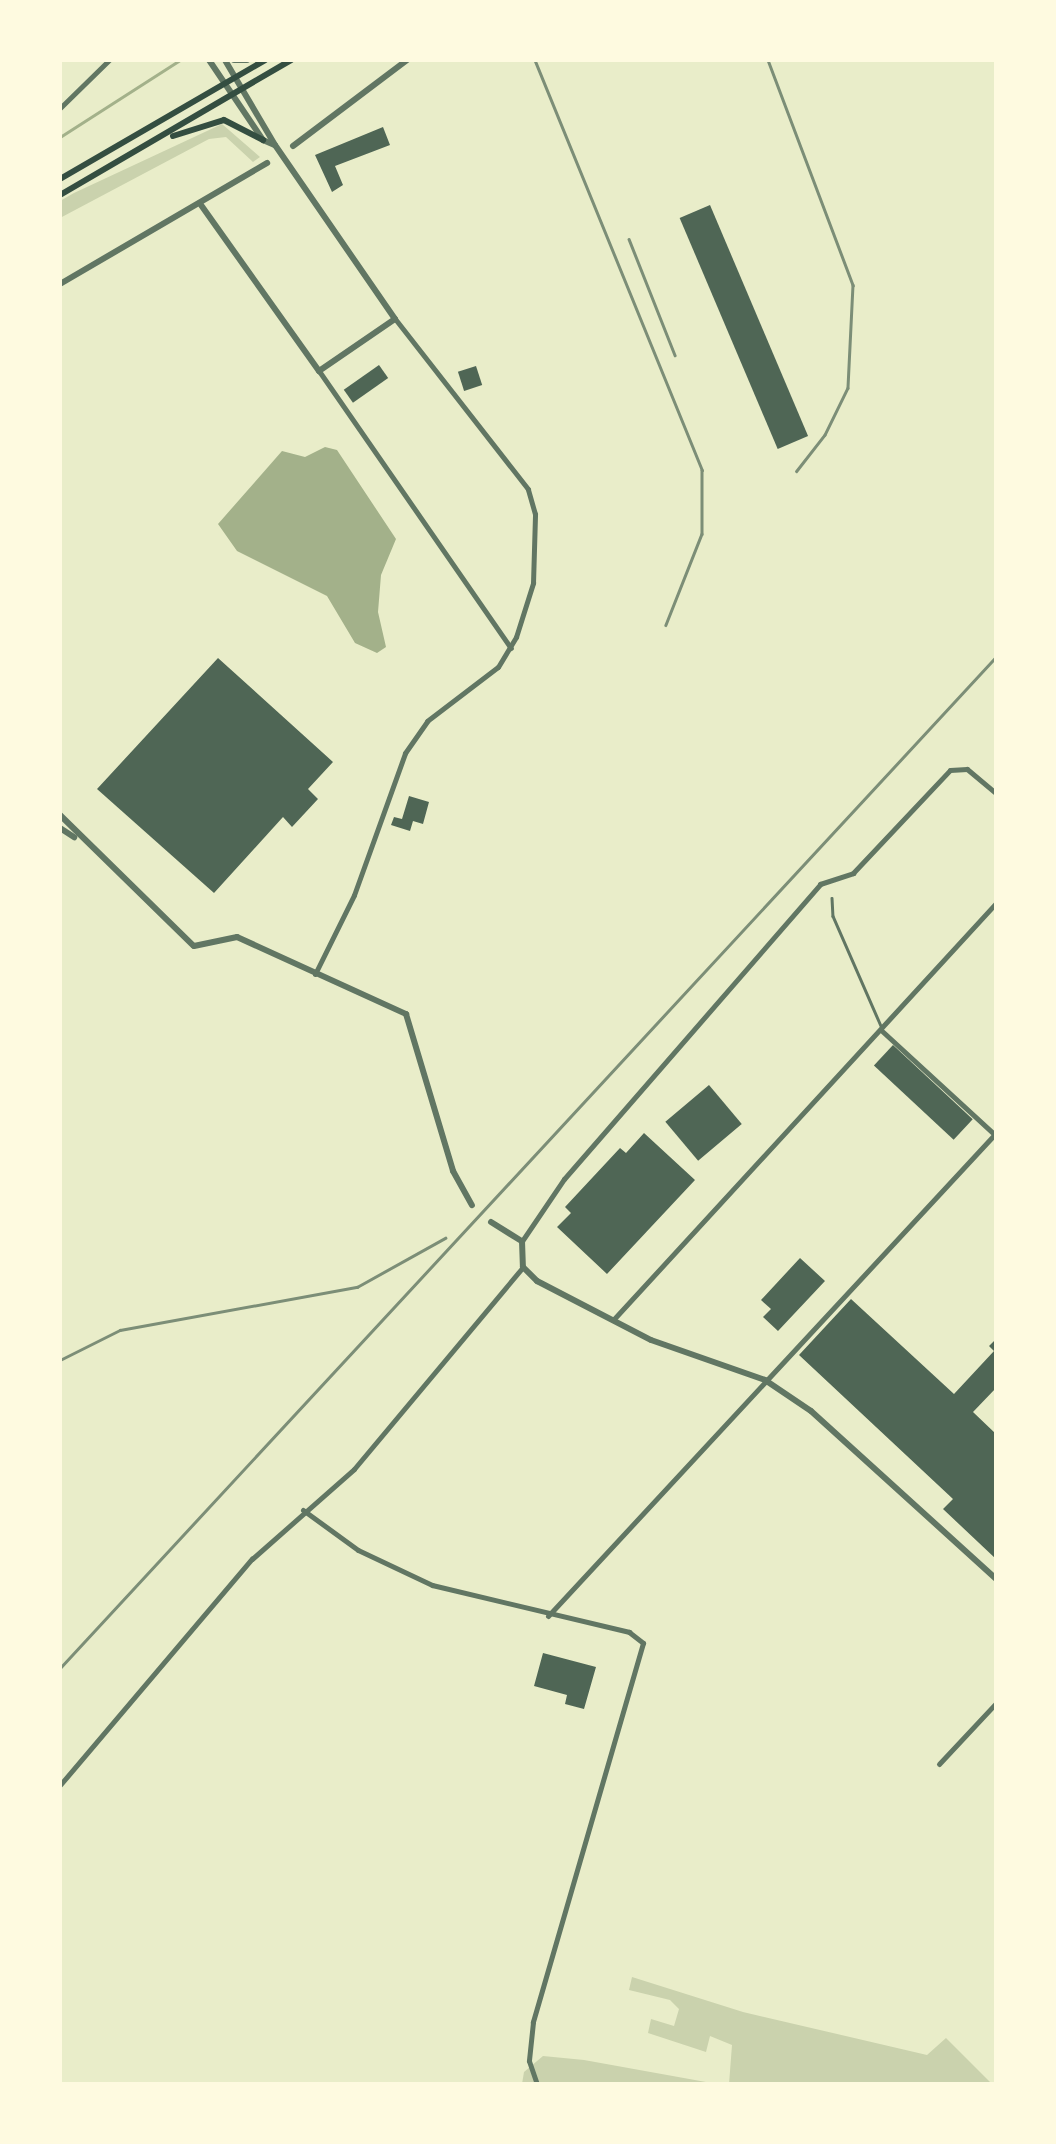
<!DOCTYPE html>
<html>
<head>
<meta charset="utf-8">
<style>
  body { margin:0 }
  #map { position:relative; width:1056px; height:2144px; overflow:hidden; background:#e9edc9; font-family:"PT Sans",sans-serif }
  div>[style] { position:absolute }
  .green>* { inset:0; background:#cad2ad }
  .water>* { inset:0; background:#a3b18a }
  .stream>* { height:2.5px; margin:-1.25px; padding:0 1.25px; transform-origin:1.25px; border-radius:1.25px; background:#a3b18a }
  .building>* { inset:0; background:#4f6655; transform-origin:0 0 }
  .service>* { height:2.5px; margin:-1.25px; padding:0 1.25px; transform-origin:1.25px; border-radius:1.25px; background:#617663 }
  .minor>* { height:5px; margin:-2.5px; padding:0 2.5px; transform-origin:2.5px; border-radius:2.5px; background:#617663 }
  .tertiary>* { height:6px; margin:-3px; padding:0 3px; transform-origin:3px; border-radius:3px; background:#617663 }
  .secondary>* { height:6px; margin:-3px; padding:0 3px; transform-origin:3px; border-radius:3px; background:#344e41 }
  .rail>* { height:2.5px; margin:-1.25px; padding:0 1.25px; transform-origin:1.25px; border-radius:1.25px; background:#7c8e77 }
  span { translate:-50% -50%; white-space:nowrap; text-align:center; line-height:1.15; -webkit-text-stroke:8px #fefae0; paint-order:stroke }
  .frame { position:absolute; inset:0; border:62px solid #fefae0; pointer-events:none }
</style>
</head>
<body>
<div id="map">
  <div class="green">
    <div style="clip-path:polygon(222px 124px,260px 157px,253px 162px,226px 137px,209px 139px,60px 218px,60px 201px,74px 193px)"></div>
    <div style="clip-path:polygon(632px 1977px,743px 2012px,927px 2055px,946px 2038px,992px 2084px,729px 2084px,732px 2045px,710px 2036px,706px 2052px,648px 2033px,651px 2019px,674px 2026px,679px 2009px,670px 2000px,629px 1990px)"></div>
    <div style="clip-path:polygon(543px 2056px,584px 2060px,717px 2084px,522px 2084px,524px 2072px)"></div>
  </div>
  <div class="water">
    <div style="clip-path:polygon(325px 447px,337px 450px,396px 539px,381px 575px,378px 612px,386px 647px,377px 653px,355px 643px,327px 596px,237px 551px,218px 524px,282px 451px,305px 457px)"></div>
  </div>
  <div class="stream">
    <div style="left:60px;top:137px;width:143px;rotate:-32.7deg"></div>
  </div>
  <div class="building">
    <div style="clip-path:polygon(383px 127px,390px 145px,335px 166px,343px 185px,332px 192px,315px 155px)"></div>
    <div style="left:710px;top:205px;width:251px;height:33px;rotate:67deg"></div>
    <div style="left:379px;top:365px;width:16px;height:43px;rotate:55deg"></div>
    <div style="left:476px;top:366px;width:20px;height:19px;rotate:72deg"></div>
    <div style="clip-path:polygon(218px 658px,333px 762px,308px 789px,318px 799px,292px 827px,283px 817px,214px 893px,97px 789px)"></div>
    <div style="clip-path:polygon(409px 796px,429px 802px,423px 824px,413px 821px,410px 831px,391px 825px,394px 817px,402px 819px)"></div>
    <div style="left:893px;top:1045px;width:109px;height:28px;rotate:43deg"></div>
    <div style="left:709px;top:1085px;width:51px;height:57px;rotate:50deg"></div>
    <div style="clip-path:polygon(644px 1133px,695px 1180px,607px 1274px,557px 1227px,571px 1213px,565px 1207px,620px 1148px,626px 1153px)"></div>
    <div style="clip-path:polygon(800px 1258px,825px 1281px,778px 1331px,763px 1317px,771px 1309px,761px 1300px)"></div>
    <div style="clip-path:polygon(851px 1299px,954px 1394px,994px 1351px,989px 1346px,996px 1339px,996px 1388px,973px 1412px,996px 1434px,996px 1559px,943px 1509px,953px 1499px,799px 1355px)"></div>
    <div style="clip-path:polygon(543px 1653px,596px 1667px,584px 1709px,565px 1704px,567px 1695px,534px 1686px)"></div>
  </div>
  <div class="service">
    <div style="left:832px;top:898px;width:18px;rotate:87deg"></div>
    <div style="left:833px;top:916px;width:120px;rotate:66.4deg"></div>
  </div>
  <div class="minor">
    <div style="left:60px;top:108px;width:69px;rotate:-44.4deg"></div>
    <div style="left:319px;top:371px;width:337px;rotate:55.3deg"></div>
    <div style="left:315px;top:974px;width:88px;rotate:-63.7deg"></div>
    <div style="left:354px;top:895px;width:151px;rotate:-70.2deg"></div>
    <div style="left:405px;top:753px;width:39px;rotate:-55deg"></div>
    <div style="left:427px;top:721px;width:89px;rotate:-37.3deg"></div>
    <div style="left:498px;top:667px;width:35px;rotate:-59deg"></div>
    <div style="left:516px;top:637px;width:57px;rotate:-72.5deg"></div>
    <div style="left:533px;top:583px;width:69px;rotate:-88.3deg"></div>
    <div style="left:535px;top:514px;width:26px;rotate:-106deg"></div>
    <div style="left:528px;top:489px;width:216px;rotate:-128deg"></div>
    <div style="left:882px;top:1031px;width:152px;rotate:42.6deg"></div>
    <div style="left:522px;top:1241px;width:75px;rotate:-55.9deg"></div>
    <div style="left:564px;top:1179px;width:391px;rotate:-49deg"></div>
    <div style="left:820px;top:884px;width:35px;rotate:-18deg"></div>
    <div style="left:853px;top:873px;width:141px;rotate:-46.7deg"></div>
    <div style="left:950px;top:770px;width:17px;rotate:-3deg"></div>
    <div style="left:967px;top:769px;width:38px;rotate:40deg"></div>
    <div style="left:613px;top:1320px;width:566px;rotate:-47.43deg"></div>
    <div style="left:303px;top:1510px;width:68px;rotate:36deg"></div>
    <div style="left:358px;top:1550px;width:82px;rotate:25.3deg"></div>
    <div style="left:432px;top:1585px;width:203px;rotate:13.4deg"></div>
    <div style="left:629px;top:1632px;width:18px;rotate:38deg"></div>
    <div style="left:643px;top:1643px;width:395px;rotate:106.2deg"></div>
    <div style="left:533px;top:2022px;width:39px;rotate:96deg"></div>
    <div style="left:529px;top:2061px;width:24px;rotate:71deg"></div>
    <div style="left:548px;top:1616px;width:657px;rotate:-47.16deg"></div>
    <div style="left:939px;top:1764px;width:83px;rotate:-46.9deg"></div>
    <div style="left:60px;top:1785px;width:297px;rotate:-49.7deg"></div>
    <div style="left:252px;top:1559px;width:136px;rotate:-41.4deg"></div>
    <div style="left:354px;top:1469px;width:263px;rotate:-50.1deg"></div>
  </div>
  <div class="tertiary">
    <div style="left:209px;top:60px;width:97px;rotate:56deg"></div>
    <div style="left:263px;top:140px;width:12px;rotate:24deg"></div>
    <div style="left:234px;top:60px;width:13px"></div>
    <div style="left:293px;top:146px;width:143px;rotate:-37deg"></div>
    <div style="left:201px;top:205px;width:204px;rotate:54.6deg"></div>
    <div style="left:319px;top:371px;width:92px;rotate:-34.4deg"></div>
    <div style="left:395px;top:319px;width:211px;rotate:-124.6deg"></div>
    <div style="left:275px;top:145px;width:99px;rotate:-120.5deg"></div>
    <div style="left:60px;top:284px;width:240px;rotate:-30.3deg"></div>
    <div style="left:60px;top:815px;width:187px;rotate:44.4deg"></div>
    <div style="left:194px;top:946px;width:44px;rotate:-11.8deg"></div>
    <div style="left:237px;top:937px;width:186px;rotate:24.5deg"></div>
    <div style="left:406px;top:1014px;width:164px;rotate:73.3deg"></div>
    <div style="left:453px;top:1171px;width:39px;rotate:61deg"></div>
    <div style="left:60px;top:828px;width:17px;rotate:33deg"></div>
    <div style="left:491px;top:1222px;width:36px;rotate:32deg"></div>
    <div style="left:522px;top:1241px;width:26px;rotate:88deg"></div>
    <div style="left:523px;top:1267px;width:20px;rotate:45deg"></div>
    <div style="left:537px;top:1281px;width:128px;rotate:27.4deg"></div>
    <div style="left:651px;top:1340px;width:121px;rotate:19.3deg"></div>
    <div style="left:765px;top:1380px;width:55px;rotate:34deg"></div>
    <div style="left:811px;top:1411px;width:250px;rotate:42.2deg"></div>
  </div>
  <div class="secondary">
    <div style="left:173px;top:136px;width:53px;rotate:-17.4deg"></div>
    <div style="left:224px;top:120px;width:44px;rotate:27.1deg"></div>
    <div style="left:60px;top:179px;width:237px;rotate:-30.1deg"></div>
    <div style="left:60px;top:195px;width:268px;rotate:-30.3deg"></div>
  </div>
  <div class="rail">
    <div style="left:535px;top:60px;width:443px;rotate:67.8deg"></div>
    <div style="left:702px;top:470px;width:64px;rotate:90deg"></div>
    <div style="left:702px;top:534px;width:98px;rotate:111.6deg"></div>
    <div style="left:768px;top:60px;width:241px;rotate:69.3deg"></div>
    <div style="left:853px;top:285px;width:103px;rotate:92.8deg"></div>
    <div style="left:848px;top:388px;width:52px;rotate:116.1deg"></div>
    <div style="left:825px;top:435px;width:46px;rotate:127.9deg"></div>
    <div style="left:629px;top:239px;width:125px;rotate:68.4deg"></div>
    <div style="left:60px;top:1360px;width:67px;rotate:-26.6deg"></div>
    <div style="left:120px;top:1330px;width:241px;rotate:-10.3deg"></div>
    <div style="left:357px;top:1287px;width:101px;rotate:-29.1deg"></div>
    <div style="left:60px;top:1668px;width:1378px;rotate:-47.21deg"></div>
  </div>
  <div class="frame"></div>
</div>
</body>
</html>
